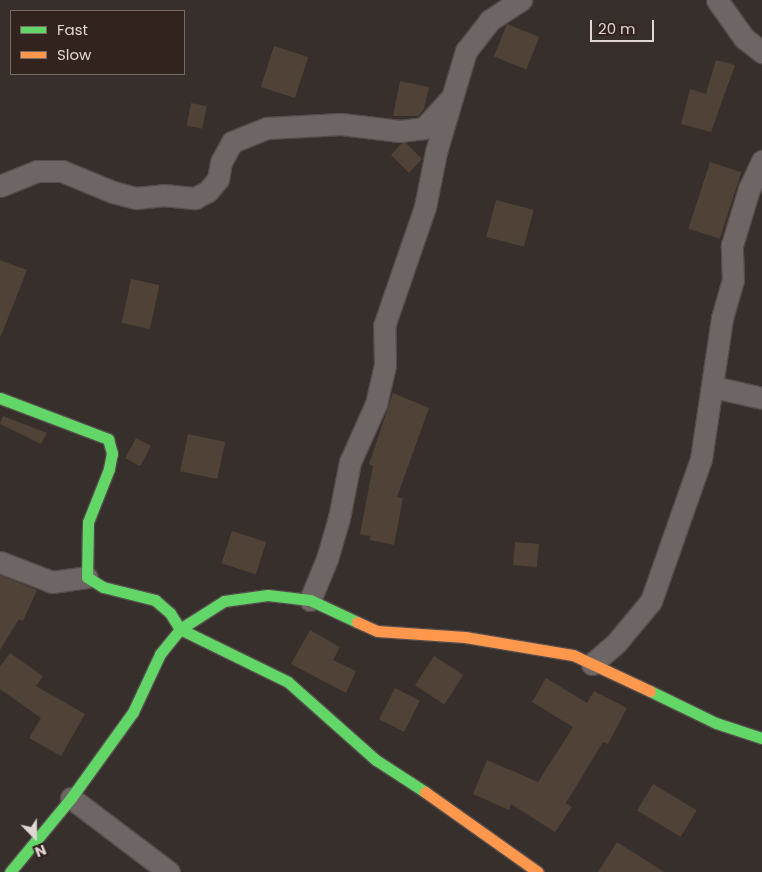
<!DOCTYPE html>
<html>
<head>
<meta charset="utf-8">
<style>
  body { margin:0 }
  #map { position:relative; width:762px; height:872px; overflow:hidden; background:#372f2c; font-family:Poppins,sans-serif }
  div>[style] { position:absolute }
  .building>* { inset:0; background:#504237; transform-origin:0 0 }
  .roads { filter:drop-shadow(1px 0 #554d4b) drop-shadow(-1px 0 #554d4b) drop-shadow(0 1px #554d4b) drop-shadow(0 -1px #554d4b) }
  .street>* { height:21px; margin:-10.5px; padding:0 10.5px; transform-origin:10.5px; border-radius:10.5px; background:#6d6664 }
  .fast>* { height:11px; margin:-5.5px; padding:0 5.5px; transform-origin:5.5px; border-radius:5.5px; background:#63d668 }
  .slow>* { height:11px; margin:-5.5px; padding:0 5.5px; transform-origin:5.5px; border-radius:5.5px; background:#ff974d }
  span { translate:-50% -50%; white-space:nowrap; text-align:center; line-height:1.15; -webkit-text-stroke:4px #32231e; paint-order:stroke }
  .legend { position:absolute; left:10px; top:10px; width:175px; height:65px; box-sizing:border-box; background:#32231e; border:1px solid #786b66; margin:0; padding:6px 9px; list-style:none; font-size:15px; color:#e1d6d3 }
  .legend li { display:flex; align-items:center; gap:10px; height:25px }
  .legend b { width:25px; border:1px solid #786b66 }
  .north { position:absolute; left:10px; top:812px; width:50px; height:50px; -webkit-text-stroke:4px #32231e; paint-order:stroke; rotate:158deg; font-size:14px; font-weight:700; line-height:20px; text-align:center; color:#e1d6d3 }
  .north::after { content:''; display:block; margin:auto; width:18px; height:22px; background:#e1d6d3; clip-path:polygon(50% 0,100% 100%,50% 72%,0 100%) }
  .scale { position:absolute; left:590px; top:20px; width:64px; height:22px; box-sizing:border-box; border:2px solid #e1d6d3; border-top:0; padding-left:6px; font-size:15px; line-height:18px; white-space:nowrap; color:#e1d6d3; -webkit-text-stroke:4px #32231e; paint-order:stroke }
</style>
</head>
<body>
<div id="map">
  <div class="building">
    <div style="left:507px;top:24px;width:35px;height:35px;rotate:22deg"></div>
    <div style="left:274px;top:46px;width:36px;height:43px;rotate:18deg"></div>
    <div style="clip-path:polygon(716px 60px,735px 65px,711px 132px,681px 124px,690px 89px,706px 94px)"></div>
    <div style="clip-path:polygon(400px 81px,429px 87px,424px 109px,418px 116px,393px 116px)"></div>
    <div style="left:191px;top:103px;width:16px;height:23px;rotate:11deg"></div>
    <div style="clip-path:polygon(402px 143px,406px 143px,422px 159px,409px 173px,391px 155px)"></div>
    <div style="left:710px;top:162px;width:33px;height:70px;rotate:18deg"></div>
    <div style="left:496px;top:200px;width:39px;height:38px;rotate:15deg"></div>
    <div style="clip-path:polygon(0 260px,27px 270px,1px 336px,0 335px)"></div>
    <div style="left:131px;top:279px;width:29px;height:45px;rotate:12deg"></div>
    <div style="clip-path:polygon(393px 393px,429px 408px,397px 497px,403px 498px,394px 545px,369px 540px,371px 536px,360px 534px,373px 466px,369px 464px)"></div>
    <div style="clip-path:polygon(3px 416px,47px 433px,41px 444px,0 424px)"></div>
    <div style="left:188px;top:434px;width:38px;height:38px;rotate:12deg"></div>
    <div style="left:136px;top:438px;width:17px;height:23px;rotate:28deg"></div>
    <div style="left:232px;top:531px;width:36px;height:34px;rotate:18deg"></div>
    <div style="left:515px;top:542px;width:24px;height:23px;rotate:5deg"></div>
    <div style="clip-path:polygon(0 575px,37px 590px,23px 621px,19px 619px,0 650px)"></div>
    <div style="clip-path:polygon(310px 630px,340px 647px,333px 660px,356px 671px,346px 693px,291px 664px)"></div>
    <div style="clip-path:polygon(10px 653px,43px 676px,36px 686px,85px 714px,61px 756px,29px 738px,41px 718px,0 689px,0 666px)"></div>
    <div style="left:434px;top:656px;width:35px;height:35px;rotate:33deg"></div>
    <div style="clip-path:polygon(546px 678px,587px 703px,594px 691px,627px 708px,608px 744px,603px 742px,566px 803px,572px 807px,555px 832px,511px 804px,509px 810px,473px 794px,487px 760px,538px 782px,573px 727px,532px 702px)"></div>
    <div style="left:395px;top:688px;width:28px;height:35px;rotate:27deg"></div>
    <div style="left:653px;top:784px;width:51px;height:31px;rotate:31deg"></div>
    <div style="clip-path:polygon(617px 842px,664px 872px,598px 872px)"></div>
  </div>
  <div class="roads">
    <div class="street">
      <div style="left:717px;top:0;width:47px;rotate:54.6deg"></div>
      <div style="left:744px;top:38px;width:23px;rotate:38deg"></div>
      <div style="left:0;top:186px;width:40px;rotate:-22deg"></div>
      <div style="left:37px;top:171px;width:25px"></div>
      <div style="left:62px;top:171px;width:55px;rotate:22.4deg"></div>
      <div style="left:113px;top:192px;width:24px;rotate:15deg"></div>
      <div style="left:136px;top:198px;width:28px;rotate:-6deg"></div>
      <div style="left:164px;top:195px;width:31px;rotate:6deg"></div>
      <div style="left:195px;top:198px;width:15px;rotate:-28deg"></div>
      <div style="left:208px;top:191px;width:16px;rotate:-50deg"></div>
      <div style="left:218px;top:179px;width:17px;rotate:-80deg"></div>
      <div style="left:221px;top:162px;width:23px;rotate:-61deg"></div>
      <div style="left:232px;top:142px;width:38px;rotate:-22deg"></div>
      <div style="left:267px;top:128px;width:74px;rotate:-3.1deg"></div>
      <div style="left:341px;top:124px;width:59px;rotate:6.8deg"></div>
      <div style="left:400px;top:131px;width:24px;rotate:-7deg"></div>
      <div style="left:424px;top:128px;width:36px;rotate:-48deg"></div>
      <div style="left:714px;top:387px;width:49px;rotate:12.9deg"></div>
      <div style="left:0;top:562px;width:56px;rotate:21deg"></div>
      <div style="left:52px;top:582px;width:35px;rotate:-8deg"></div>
      <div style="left:310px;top:600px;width:44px;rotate:-67.5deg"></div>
      <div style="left:327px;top:559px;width:43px;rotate:-73.7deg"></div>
      <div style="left:339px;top:518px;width:57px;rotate:-78.9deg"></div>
      <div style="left:350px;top:462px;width:64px;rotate:-65.9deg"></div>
      <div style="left:376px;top:404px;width:40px;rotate:-77deg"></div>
      <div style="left:385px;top:365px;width:39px;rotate:-91deg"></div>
      <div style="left:384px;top:326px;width:126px;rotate:-71deg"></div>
      <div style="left:425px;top:207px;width:56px;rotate:-78.7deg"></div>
      <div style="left:436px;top:152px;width:105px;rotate:-73.5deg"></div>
      <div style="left:466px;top:51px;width:39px;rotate:-52deg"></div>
      <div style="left:490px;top:20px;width:37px;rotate:-33deg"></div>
      <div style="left:592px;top:664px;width:33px;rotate:-41deg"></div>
      <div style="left:617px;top:642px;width:53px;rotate:-50.3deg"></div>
      <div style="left:651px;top:601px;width:151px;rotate:-70.6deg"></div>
      <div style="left:701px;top:459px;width:143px;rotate:-81.5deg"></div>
      <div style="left:722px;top:318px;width:40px;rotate:-74deg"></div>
      <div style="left:733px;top:280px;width:35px;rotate:-92deg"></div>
      <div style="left:732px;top:245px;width:59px;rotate:-73.1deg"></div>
      <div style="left:749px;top:189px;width:31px;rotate:-65deg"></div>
      <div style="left:71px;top:798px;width:123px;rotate:37.1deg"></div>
    </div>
    <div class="fast">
      <div style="left:0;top:398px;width:116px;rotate:20.8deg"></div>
      <div style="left:108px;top:439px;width:15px;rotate:74deg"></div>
      <div style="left:112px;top:453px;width:16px;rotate:101deg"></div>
      <div style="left:109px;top:469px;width:57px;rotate:111.6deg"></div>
      <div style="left:88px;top:522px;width:55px;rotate:91deg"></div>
      <div style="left:87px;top:577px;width:19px;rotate:32deg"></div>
      <div style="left:103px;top:587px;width:54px;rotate:14deg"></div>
      <div style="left:155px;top:600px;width:20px;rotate:41deg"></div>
      <div style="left:170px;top:613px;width:19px;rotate:58deg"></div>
      <div style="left:180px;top:629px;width:120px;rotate:26.1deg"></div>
      <div style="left:288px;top:682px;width:118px;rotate:41.6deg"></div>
      <div style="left:376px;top:760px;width:59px;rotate:33.1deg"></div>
      <div style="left:650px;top:691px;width:73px;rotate:25.9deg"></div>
      <div style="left:716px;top:723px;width:48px;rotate:18.1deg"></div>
      <div style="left:10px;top:872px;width:96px;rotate:-50.5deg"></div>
      <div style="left:71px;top:798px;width:106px;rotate:-54.2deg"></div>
      <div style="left:133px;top:712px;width:64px;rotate:-65deg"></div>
      <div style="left:160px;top:654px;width:32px;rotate:-51deg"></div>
      <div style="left:180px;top:629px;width:52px;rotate:-32.5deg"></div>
      <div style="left:224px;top:601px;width:44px;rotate:-7.8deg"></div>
      <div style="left:268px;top:595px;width:42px;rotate:6.8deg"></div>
      <div style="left:310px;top:600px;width:52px;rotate:25.1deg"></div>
    </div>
    <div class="slow">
      <div style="left:357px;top:622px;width:22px;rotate:24deg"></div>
      <div style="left:377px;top:631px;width:88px;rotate:3.9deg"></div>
      <div style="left:465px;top:637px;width:109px;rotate:9.5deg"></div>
      <div style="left:573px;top:655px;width:85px;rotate:25.1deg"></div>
      <div style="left:425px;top:792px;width:138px;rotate:35.3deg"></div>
    </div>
  </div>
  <ul class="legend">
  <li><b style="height:6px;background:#63d668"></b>Fast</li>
  <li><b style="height:6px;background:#ff974d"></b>Slow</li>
  </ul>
  <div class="north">N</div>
  <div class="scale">20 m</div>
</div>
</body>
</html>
